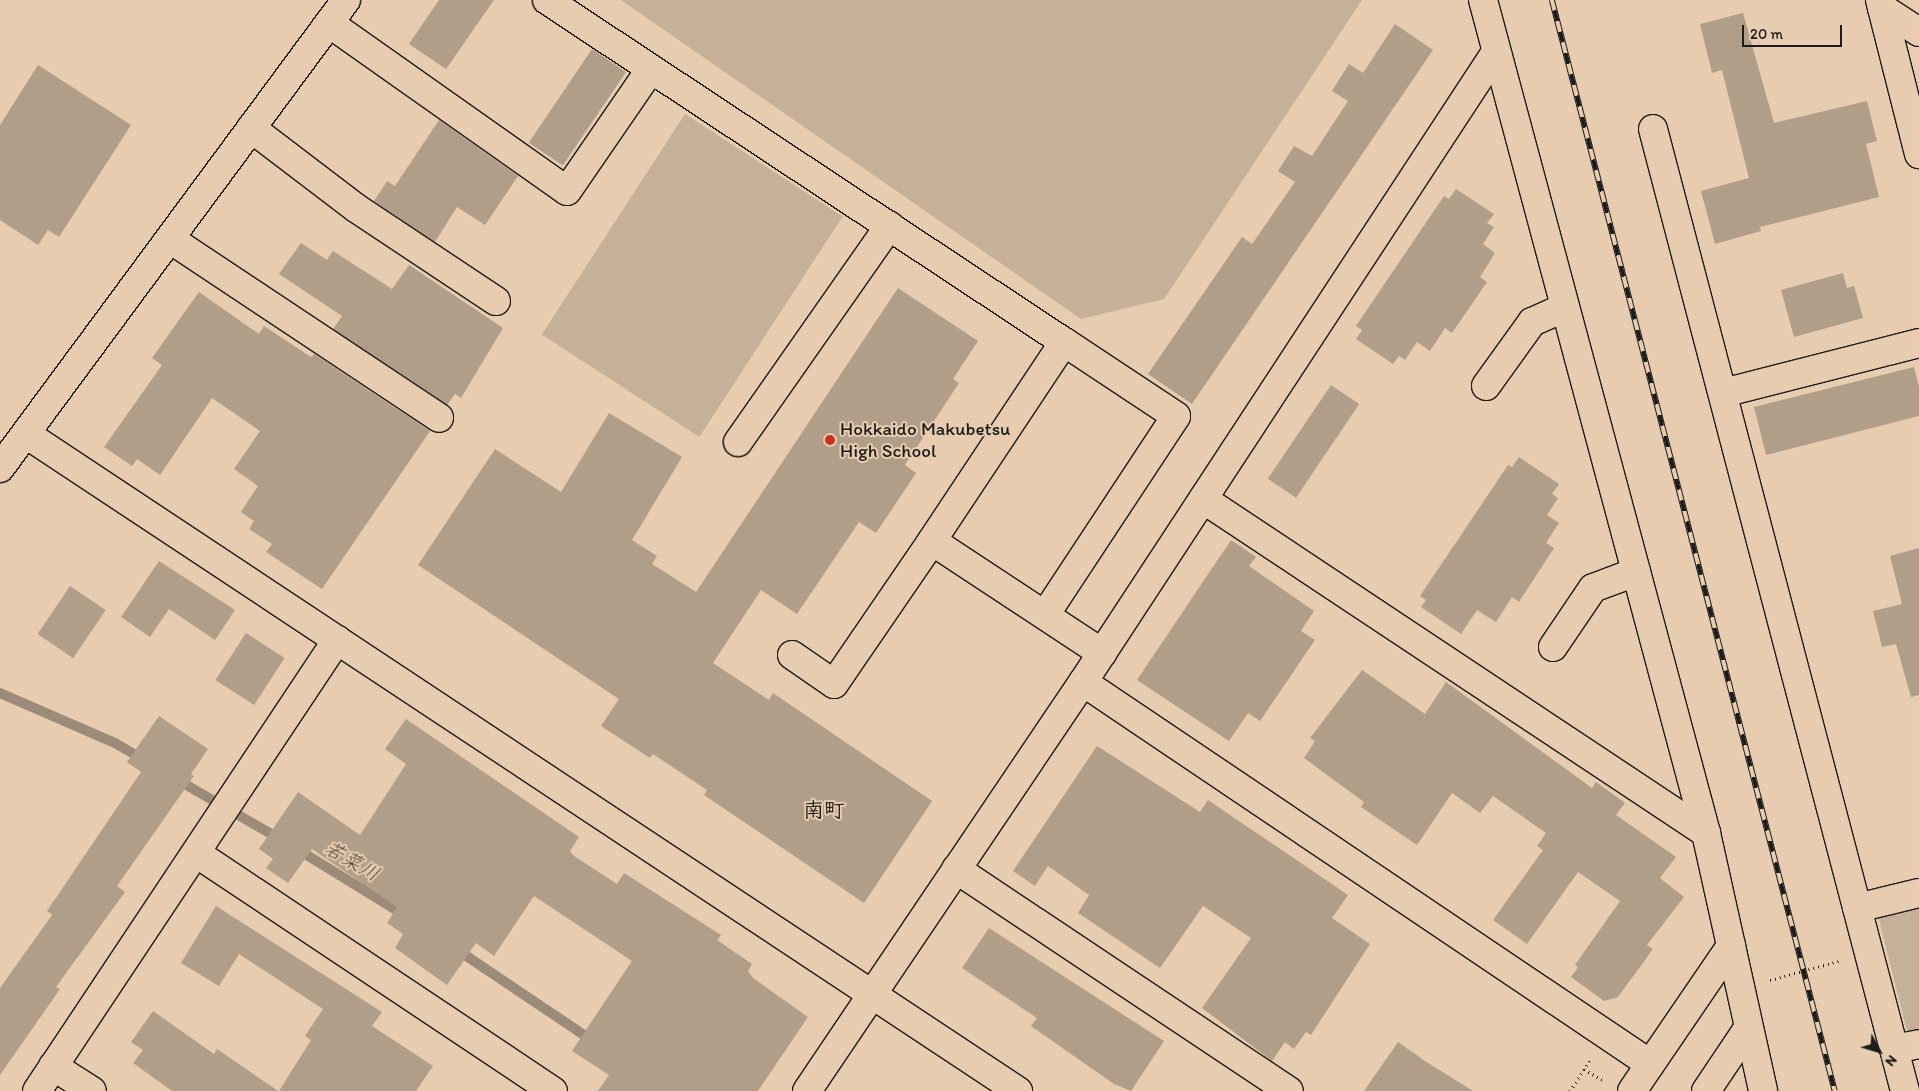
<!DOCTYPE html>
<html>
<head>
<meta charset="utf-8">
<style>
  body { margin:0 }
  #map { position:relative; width:1919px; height:1091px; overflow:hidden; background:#e7ccaf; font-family:Itim,"Klee One",sans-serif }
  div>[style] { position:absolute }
  .green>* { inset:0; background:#c6b097; transform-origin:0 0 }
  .stream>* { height:10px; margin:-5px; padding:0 5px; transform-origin:5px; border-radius:5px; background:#9c8b79 }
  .building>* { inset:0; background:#b19e89; transform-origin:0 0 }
  .path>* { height:3px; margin-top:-1.5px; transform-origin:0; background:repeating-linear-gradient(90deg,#1c1c1c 0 1px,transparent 0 5px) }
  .roads { filter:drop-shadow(1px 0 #1c1c1c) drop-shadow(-1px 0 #1c1c1c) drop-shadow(0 1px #1c1c1c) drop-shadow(0 -1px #1c1c1c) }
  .minor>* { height:28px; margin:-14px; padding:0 14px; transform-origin:14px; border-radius:14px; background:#e7ccaf }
  .rail>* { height:5.5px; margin-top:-2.75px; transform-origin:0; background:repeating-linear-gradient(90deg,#e7ccaf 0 11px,#1c1c1c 0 22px); box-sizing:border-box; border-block:1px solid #1c1c1c }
  .dots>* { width:14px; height:14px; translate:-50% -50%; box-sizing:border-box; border:2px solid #e7ccaf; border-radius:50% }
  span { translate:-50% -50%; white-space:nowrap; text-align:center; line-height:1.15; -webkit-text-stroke:4px #e7ccaf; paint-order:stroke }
  .poi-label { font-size:19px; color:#1c1c1c }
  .left { translate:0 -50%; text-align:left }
  .water-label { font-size:20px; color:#423d38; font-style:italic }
  .quarter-label { font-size:21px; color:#1c1c1c; font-weight:700 }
  .north { position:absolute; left:1854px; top:1026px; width:50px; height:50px; -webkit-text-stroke:4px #e7ccaf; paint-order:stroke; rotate:129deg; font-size:14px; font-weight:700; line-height:20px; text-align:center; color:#1c1c1c }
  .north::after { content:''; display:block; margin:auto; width:18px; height:22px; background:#1c1c1c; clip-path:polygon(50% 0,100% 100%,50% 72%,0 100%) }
  .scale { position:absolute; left:1742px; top:25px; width:100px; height:22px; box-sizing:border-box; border:2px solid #1c1c1c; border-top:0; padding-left:6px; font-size:15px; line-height:18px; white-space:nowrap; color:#1c1c1c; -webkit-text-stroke:4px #e7ccaf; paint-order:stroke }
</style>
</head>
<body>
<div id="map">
  <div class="green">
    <div style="clip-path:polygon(621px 0,1362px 0,1164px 299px,1081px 319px)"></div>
    <div style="left:685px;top:114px;width:188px;height:263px;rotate:33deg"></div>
    <div style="clip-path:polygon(1919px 906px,1919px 1032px,1908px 1035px,1878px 916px)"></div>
  </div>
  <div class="stream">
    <div style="left:0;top:693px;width:125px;rotate:23.5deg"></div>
    <div style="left:115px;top:743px;width:34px;rotate:30deg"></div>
    <div style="left:176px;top:779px;width:120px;rotate:30deg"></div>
    <div style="left:297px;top:849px;width:128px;rotate:31.6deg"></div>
    <div style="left:456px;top:949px;width:165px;rotate:33.9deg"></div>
  </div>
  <div class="building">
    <div style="clip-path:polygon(439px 0,494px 0,446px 69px,409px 44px)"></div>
    <div style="clip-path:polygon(1743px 13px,1774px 123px,1867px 101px,1877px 141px,1866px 144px,1879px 197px,1760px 227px,1761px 231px,1715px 244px,1701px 191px,1749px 178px,1722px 70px,1712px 73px,1700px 24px)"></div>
    <div style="clip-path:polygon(1395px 24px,1433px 50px,1192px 404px,1148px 374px,1242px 237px,1252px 244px,1295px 182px,1278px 171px,1294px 146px,1312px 156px,1348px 101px,1332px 91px,1349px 64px,1363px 73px)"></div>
    <div style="left:592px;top:49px;width:41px;height:113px;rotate:34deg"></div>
    <div style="clip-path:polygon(38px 65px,131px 125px,59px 237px,48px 230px,38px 245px,0 220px,0 125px)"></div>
    <div style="clip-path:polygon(439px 120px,518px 176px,485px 225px,457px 207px,435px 242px,374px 201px,387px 181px,395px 186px)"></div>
    <div style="clip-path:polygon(1456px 189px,1494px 214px,1487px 223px,1494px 227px,1483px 244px,1495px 253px,1480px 277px,1487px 282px,1452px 333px,1445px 328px,1430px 351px,1417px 342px,1405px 360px,1399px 356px,1393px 364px,1356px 339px,1362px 330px,1356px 326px,1444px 196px,1449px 199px)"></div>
    <div style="clip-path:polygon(301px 243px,327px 260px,333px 251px,392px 289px,409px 265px,503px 328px,461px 398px,455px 394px,447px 405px,333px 329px,342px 316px,279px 274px)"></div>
    <div style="clip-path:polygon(1843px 273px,1847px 288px,1854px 286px,1863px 318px,1794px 337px,1781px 290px)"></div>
    <div style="clip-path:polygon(898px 288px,978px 341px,953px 379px,959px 383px,905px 465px,916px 473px,876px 533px,859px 522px,797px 614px,761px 590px,713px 663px,769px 700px,773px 693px,932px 801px,864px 903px,704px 795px,707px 790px,653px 754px,650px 758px,601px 726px,619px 699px,418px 565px,495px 449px,561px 492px,609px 413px,682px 457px,632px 540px,657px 556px,652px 564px,696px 592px)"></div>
    <div style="clip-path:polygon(199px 292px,259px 334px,264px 326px,311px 357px,314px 354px,430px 431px,322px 589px,266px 552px,272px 544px,249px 529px,254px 521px,241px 512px,258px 486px,234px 469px,260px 431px,212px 398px,160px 475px,137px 459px,132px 466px,104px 447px,162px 365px,152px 358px)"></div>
    <div style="clip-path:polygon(1914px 367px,1919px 387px,1919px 416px,1766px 455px,1754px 407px)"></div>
    <div style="left:1331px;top:385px;width:34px;height:113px;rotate:34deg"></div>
    <div style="clip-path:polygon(1519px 457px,1559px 484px,1552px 494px,1558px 498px,1547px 515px,1559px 523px,1546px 543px,1554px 548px,1519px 602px,1512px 597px,1496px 622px,1477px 610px,1461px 634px,1421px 607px,1426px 600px,1420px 596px,1508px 465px,1512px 467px)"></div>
    <div style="clip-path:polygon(1231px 540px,1256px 557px,1249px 566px,1314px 611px,1301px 631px,1315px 640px,1260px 721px,1248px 713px,1229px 741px,1137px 680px)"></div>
    <div style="clip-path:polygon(1919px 548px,1919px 695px,1911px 697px,1896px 644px,1882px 647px,1873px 611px,1902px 604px,1890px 556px)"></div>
    <div style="clip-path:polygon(159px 561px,235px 610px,215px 640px,169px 609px,150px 637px,121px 617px)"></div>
    <div style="left:70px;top:586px;width:43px;height:58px;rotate:34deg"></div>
    <div style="left:246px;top:633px;width:46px;height:56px;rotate:33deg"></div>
    <div style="clip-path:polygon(1362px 670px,1425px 714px,1446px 682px,1592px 788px,1596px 782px,1625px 803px,1616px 815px,1676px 857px,1660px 878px,1684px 897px,1647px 945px,1653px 949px,1618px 997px,1604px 1001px,1571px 977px,1578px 967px,1575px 965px,1620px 901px,1578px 872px,1527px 944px,1493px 920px,1543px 850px,1537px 846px,1546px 833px,1493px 796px,1480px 813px,1452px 793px,1417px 845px,1361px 807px,1364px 802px,1304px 758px,1315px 741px,1310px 738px)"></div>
    <div style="clip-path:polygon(159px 716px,208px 749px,191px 774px,194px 776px,117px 886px,125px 892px,56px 987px,60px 989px,0 1075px,0 988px,52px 915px,47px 911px,141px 772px,127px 762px)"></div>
    <div style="clip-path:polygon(406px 719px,579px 837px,570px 851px,574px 856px,617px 884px,624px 873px,721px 935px,717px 940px,752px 964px,748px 971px,753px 978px,808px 1017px,758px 1091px,598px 1091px,609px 1075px,572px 1051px,632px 961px,534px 896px,494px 956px,476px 943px,447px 985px,395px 948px,403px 934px,387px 923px,397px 907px,312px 849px,288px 883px,266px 868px,273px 859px,259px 849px,298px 792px,360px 835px,406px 764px,385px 749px)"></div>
    <div style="clip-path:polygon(1097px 746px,1200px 812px,1208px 800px,1348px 895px,1332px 918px,1370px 944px,1311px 1035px,1306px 1032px,1294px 1049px,1285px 1042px,1272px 1061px,1202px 1008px,1251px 938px,1203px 906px,1160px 968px,1078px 913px,1089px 895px,1048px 866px,1035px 886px,1013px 871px)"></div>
    <div style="clip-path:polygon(216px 906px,382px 1012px,372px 1026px,433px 1066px,416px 1091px,279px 1091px,311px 1040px,305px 1036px,323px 1009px,239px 954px,219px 986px,181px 963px)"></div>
    <div style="clip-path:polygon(989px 928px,1164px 1041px,1131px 1091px,1114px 1084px,1031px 1026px,1037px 1018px,962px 968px)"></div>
    <div style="clip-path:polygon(153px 1011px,214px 1054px,217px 1049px,278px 1091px,172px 1091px,133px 1063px,143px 1050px,131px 1042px)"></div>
    <div style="clip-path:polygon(1398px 1042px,1425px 1061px,1473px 1091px,1364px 1091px)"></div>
  </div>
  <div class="path">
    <div style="left:1770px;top:980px;width:72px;rotate:-15.4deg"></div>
    <div style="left:1584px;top:1069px;width:23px;rotate:31deg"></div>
    <div style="left:1570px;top:1091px;width:37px;rotate:-57deg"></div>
  </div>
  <div class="roads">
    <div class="minor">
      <div style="left:547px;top:0;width:620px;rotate:33.48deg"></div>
      <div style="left:1064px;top:342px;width:239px;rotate:123.6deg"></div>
      <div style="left:932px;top:541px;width:204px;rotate:33.4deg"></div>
      <div style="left:1483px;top:0;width:862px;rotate:75.01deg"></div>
      <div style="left:1706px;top:833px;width:264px;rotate:77.5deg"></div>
      <div style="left:1880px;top:0;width:159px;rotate:75.8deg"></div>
      <div style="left:1882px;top:8px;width:44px;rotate:33deg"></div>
      <div style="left:329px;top:23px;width:291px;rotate:35.2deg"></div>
      <div style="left:567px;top:191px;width:148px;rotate:-55.5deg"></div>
      <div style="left:251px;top:128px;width:132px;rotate:37.3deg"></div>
      <div style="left:356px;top:208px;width:168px;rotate:33.6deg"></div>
      <div style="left:1653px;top:129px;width:994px;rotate:75.32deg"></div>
      <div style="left:170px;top:239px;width:323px;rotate:33.6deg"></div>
      <div style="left:1486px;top:386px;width:79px;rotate:-54.3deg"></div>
      <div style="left:1532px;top:322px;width:36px;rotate:-24deg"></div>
      <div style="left:1723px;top:393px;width:202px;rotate:-14.3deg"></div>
      <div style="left:26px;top:434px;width:1190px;rotate:33.52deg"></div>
      <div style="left:738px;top:442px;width:264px;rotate:-55deg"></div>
      <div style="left:0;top:468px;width:582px;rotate:-53.52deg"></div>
      <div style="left:1203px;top:499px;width:604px;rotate:33.58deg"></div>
      <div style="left:1045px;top:615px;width:238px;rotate:-56.6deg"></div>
      <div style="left:1176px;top:416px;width:134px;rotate:-146.5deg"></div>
      <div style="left:1553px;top:647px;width:71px;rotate:-55.9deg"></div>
      <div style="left:1593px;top:588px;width:46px;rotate:-20.4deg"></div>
      <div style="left:792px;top:655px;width:51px;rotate:34.6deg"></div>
      <div style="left:834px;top:684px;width:173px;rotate:-55.6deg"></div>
      <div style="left:1083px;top:682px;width:684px;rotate:33.97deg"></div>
      <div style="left:196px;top:853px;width:429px;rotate:33.7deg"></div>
      <div style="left:956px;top:869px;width:400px;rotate:33.7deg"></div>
      <div style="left:1857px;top:908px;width:64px;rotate:-13.6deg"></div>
      <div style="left:1894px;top:1049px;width:25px;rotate:-11deg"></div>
      <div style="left:53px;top:1066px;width:46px;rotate:32.7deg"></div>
      <div style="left:37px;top:1091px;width:542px;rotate:-56.37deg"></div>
      <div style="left:807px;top:1091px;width:493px;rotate:-56deg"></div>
      <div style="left:1083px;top:682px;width:753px;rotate:-56.75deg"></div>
      <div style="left:1632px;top:1091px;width:176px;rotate:-55.7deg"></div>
      <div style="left:1706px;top:1091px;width:73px;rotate:-56.1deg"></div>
    </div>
  </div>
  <div class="rail">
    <div style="left:1552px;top:0;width:1127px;rotate:75.46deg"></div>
  </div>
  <div class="dots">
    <div style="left:830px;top:440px;background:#c8321e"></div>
  </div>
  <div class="poi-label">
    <span class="left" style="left:840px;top:440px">Hokkaido Makubetsu<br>High School</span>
  </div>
  <div class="water-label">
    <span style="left:352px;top:861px;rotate:30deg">若菜川</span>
  </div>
  <div class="quarter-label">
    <span style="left:824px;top:810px">南町</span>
  </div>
  <div class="north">N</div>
  <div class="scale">20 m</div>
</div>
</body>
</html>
